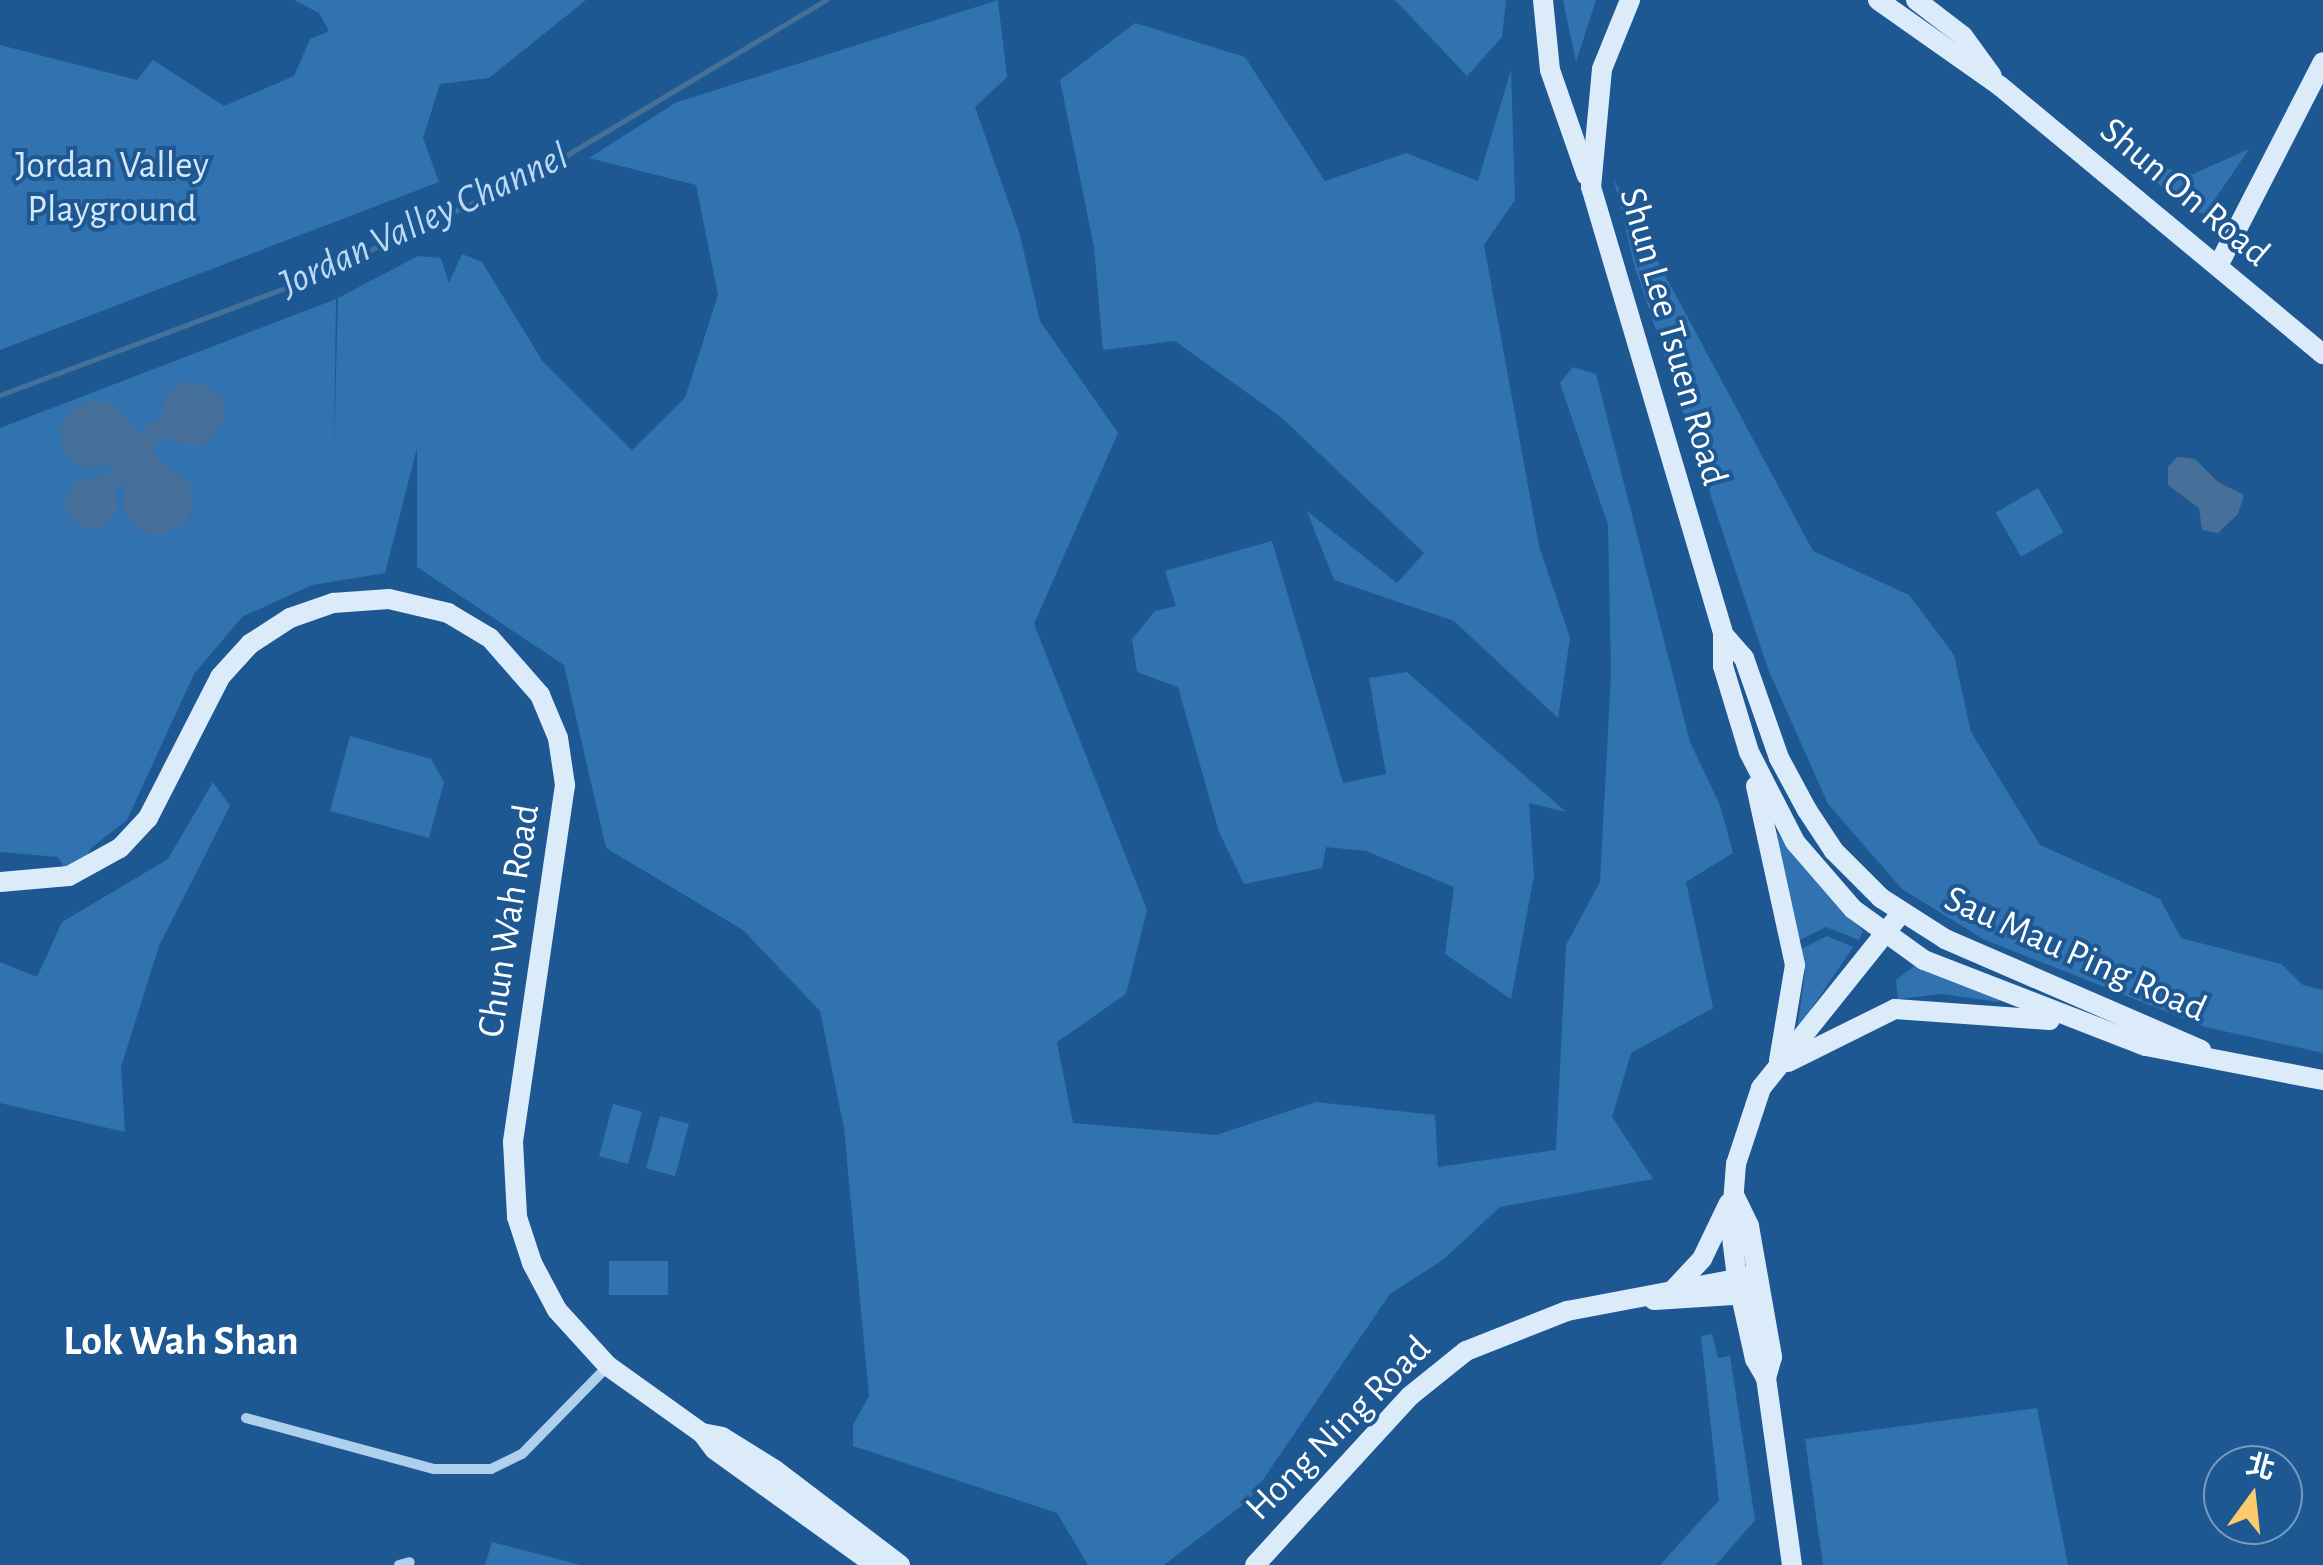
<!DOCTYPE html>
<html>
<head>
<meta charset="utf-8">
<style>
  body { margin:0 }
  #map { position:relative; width:2323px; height:1565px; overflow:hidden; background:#1d5893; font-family:"Alegreya Sans","Noto Sans TC",sans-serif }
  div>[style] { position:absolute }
  .green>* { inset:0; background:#3172b0; transform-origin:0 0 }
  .water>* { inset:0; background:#466f99 }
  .stream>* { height:5px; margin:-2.5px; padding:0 2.5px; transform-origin:2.5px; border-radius:2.5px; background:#466f99 }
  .street>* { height:10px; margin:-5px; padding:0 5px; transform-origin:5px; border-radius:5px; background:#afcfee }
  .secondary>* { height:20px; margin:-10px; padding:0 10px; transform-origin:10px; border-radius:10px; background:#dcebfa }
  span { translate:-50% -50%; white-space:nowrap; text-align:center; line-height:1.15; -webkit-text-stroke:8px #1d5893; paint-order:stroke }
  .park-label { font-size:38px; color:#d5e8fa }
  .street-label { font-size:38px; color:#fff }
  .water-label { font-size:40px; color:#bbd9f5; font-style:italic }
  .quarter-label { font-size:42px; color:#fff; font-weight:700 }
  .north { position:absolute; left:2203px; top:1445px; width:100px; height:100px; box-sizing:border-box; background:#1d5893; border:2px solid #779bbe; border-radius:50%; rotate:15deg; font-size:28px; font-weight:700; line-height:40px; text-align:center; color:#fff }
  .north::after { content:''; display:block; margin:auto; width:35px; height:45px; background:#fdcb6e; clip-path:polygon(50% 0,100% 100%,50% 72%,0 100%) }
</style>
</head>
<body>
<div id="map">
  <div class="green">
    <div style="clip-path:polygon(294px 0,586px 0,489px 78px,440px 84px,423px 138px,439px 182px,0 350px,0 45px,137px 80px,153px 60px,224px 106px,294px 76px,310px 39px,329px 31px,319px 13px)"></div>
    <div style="clip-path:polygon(998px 0,1007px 77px,975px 107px,1020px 235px,1040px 321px,1118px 433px,1034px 624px,1147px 910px,1126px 994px,1057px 1042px,1073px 1123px,1216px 1135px,1316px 1102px,1435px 1115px,1438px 1167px,1556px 1150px,1566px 945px,1600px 882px,1611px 674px,1608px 525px,1560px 383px,1573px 367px,1596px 374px,1690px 742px,1720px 805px,1733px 853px,1686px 882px,1713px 1008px,1631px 1053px,1612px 1117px,1653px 1179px,1500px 1207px,1444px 1259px,1390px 1294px,1249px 1500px,1164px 1565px,1088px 1565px,1057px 1513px,853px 1446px,853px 1425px,869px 1396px,844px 1128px,820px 1011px,743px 930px,606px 848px,564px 665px,417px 567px,417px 448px,385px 573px,312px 585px,242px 617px,194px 674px,127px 820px,91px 848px,83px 864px,65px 869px,58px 857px,0 852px,0 428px,336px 299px,334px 450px,338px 298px,418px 256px,441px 258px,449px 283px,462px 254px,482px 262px,543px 362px,632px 450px,685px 398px,718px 295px,696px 185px,589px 158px,675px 103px)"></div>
    <div style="clip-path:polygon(1395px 0,1506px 0,1502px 37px,1467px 76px)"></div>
    <div style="clip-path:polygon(1563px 0,1596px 0,1576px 62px)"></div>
    <div style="clip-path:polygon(1135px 23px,1245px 57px,1325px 181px,1406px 153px,1478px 181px,1511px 70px,1515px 200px,1484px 245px,1539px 546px,1570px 638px,1558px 718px,1454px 621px,1334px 580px,1307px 511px,1397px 583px,1424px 553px,1282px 418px,1175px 341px,1103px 350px,1094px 247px,1060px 80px)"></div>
    <div style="clip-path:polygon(2249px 149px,2205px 214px,2187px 209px,2134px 163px,2193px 174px)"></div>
    <div style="clip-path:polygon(1614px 180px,1813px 551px,1909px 595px,1954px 655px,1971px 732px,2040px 845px,2160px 899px,2181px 938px,2281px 964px,2303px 985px,2323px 990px,2323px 1053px,2205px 1027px,1983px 939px,1902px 889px,1828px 804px,1768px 669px,1634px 264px)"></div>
    <div style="left:2038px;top:488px;width:51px;height:49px;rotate:60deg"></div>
    <div style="clip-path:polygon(1272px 541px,1343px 783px,1386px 774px,1369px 678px,1407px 672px,1566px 812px,1529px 803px,1534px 876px,1511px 999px,1445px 954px,1454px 887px,1366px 851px,1326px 847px,1322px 868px,1244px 884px,1219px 832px,1178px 687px,1137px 672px,1132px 639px,1155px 611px,1176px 606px,1165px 571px)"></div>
    <div style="clip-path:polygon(350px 736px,431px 759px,444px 782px,429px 838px,330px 811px)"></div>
    <div style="clip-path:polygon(213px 782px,230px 806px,159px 946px,121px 1067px,125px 1132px,0 1103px,0 962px,37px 977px,62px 922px,168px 859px)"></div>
    <div style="clip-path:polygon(1773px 828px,1863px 931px,1859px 940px,1826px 927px,1798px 941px)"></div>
    <div style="clip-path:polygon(1827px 936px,1853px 947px,1797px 1030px,1805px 972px,1801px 949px)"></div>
    <div style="clip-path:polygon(1917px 964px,2000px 1000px,1999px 1002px,1941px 994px,1898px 999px,1896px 980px)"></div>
    <div style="left:613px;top:1104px;width:30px;height:54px;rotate:15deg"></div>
    <div style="left:660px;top:1116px;width:30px;height:54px;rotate:15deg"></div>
    <div style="left:609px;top:1261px;width:59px;height:34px"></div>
    <div style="clip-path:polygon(1712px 1334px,1718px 1358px,1730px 1356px,1755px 1520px,1716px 1565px,1660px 1565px,1719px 1500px,1701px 1336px)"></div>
    <div style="clip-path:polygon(2037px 1408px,2068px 1565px,1823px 1565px,1805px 1439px)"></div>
    <div style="clip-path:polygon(492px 1542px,581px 1565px,485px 1565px)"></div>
  </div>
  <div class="water">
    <div style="clip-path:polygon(191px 380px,220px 394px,226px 420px,204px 445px,183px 445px,167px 435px,156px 445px,154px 457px,190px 483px,194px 504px,186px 522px,159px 536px,138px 530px,122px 507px,126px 479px,115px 489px,118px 508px,105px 526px,88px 529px,72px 521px,64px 505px,73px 482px,115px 472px,112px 466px,82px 468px,64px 453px,60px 428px,72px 408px,93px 400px,112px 403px,141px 434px,149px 421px,160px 420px,167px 392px)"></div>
    <div style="clip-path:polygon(2177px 457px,2195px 459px,2218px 482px,2244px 495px,2238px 514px,2218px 533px,2202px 530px,2199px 508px,2168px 485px,2168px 467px)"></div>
  </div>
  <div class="stream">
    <div style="left:0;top:395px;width:318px;rotate:-20.6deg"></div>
    <div style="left:298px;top:283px;width:255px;rotate:-24.6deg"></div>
    <div style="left:530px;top:177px;width:345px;rotate:-30.9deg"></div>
  </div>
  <div class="street">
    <div style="left:246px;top:1418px;width:195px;rotate:15.2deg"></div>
    <div style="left:434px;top:1469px;width:57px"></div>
    <div style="left:491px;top:1469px;width:34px;rotate:-26deg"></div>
    <div style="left:522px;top:1454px;width:123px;rotate:-45.7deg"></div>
    <div style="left:399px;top:1565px;width:11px;rotate:-15deg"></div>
  </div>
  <div class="secondary">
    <div style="left:1543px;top:0;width:70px;rotate:84.3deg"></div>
    <div style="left:1550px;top:70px;width:112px;rotate:70.8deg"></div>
    <div style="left:1630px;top:0;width:74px;rotate:112.1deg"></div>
    <div style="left:1602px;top:69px;width:119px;rotate:95.3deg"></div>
    <div style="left:1591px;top:187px;width:466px;rotate:73.5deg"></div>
    <div style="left:1723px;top:634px;width:32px;rotate:90deg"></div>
    <div style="left:1723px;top:666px;width:90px;rotate:73.2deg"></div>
    <div style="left:1749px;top:752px;width:101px;rotate:62.9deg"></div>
    <div style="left:1795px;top:842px;width:89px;rotate:49.1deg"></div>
    <div style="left:1853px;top:909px;width:87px;rotate:35.7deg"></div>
    <div style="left:1924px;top:960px;width:238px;rotate:21.2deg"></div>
    <div style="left:2146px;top:1046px;width:180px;rotate:10.9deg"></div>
    <div style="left:1878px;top:0;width:149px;rotate:35.2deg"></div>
    <div style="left:2000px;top:86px;width:420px;rotate:39.7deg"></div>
    <div style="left:1916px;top:0;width:59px;rotate:37.5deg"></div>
    <div style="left:1963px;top:36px;width:49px;rotate:54.1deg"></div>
    <div style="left:2218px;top:266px;width:229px;rotate:-62.8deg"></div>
    <div style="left:1723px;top:634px;width:32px;rotate:49deg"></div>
    <div style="left:1744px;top:658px;width:106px;rotate:70.7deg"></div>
    <div style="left:1779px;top:758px;width:59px;rotate:61.7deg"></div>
    <div style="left:1807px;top:810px;width:49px;rotate:56.6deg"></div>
    <div style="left:1834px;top:851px;width:66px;rotate:45deg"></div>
    <div style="left:1881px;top:898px;width:76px;rotate:32.6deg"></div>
    <div style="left:1945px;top:939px;width:279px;rotate:23.4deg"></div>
    <div style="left:1756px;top:786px;width:183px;rotate:77.7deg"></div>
    <div style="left:1795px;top:965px;width:97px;rotate:99.5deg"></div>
    <div style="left:0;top:882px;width:69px;rotate:-5deg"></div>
    <div style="left:69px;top:876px;width:58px;rotate:-28.8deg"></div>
    <div style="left:120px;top:848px;width:41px;rotate:-47deg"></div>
    <div style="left:148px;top:818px;width:158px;rotate:-62.9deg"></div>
    <div style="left:220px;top:677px;width:45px;rotate:-47.7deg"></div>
    <div style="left:250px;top:644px;width:48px;rotate:-33deg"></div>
    <div style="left:290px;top:618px;width:46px;rotate:-19.2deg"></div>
    <div style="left:333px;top:603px;width:56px;rotate:-4.1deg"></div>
    <div style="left:389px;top:599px;width:61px;rotate:13.3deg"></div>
    <div style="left:448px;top:613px;width:49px;rotate:30.8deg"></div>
    <div style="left:490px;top:638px;width:76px;rotate:48.7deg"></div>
    <div style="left:540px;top:695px;width:47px;rotate:67.3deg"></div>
    <div style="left:558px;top:738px;width:48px;rotate:81.5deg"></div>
    <div style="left:565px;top:785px;width:361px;rotate:98.3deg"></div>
    <div style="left:513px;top:1142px;width:75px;rotate:86.9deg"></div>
    <div style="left:517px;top:1217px;width:48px;rotate:71.9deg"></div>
    <div style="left:532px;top:1263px;width:53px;rotate:62deg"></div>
    <div style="left:557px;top:1310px;width:76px;rotate:47.7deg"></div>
    <div style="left:608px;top:1366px;width:115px;rotate:35.5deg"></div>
    <div style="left:702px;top:1433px;width:20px;rotate:11deg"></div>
    <div style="left:722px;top:1437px;width:62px;rotate:31.9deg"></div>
    <div style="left:775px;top:1470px;width:157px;rotate:37.2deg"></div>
    <div style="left:1788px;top:1062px;width:119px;rotate:-26.4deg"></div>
    <div style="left:1895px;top:1009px;width:155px;rotate:4.1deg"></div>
    <div style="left:1734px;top:1195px;width:34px;rotate:64deg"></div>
    <div style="left:1749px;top:1226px;width:133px;rotate:80deg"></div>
    <div style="left:1772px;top:1357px;width:22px;rotate:106deg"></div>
    <div style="left:1674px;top:1289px;width:41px;rotate:-47deg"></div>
    <div style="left:1702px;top:1259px;width:62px;rotate:-64.3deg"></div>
    <div style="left:1654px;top:1300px;width:95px;rotate:-3.6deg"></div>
    <div style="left:702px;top:1433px;width:21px;rotate:53deg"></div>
    <div style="left:715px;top:1450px;width:197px;rotate:35.7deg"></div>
    <div style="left:1255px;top:1565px;width:229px;rotate:-47.5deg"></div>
    <div style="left:1410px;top:1396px;width:72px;rotate:-38.8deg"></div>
    <div style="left:1466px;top:1351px;width:109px;rotate:-21.6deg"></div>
    <div style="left:1567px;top:1311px;width:193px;rotate:-10.7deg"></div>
    <div style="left:1792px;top:1565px;width:189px;rotate:-97.9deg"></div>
    <div style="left:1766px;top:1378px;width:22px;rotate:-120deg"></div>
    <div style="left:1755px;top:1359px;width:83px;rotate:-102.5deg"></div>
    <div style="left:1737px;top:1278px;width:49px;rotate:-97deg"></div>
    <div style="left:1731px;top:1229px;width:65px;rotate:-85.6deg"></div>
    <div style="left:1736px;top:1164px;width:80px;rotate:-71.8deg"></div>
    <div style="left:1761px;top:1088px;width:224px;rotate:-51.3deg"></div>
  </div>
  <div class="park-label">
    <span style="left:112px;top:189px">Jordan Valley<br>Playground</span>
  </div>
  <div class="street-label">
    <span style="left:2184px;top:193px;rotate:40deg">Shun On Road</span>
    <span style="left:1672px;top:337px;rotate:74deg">Shun Lee Tsuen Road</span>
    <span style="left:510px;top:921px;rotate:-81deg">Chun Wah Road</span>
    <span style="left:2075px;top:955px;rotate:24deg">Sau Mau Ping Road</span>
    <span style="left:1339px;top:1429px;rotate:-45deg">Hong Ning Road</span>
  </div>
  <div class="water-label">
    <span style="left:424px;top:220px;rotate:-25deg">Jordan Valley Channel</span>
  </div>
  <div class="quarter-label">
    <span style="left:181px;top:1341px">Lok Wah Shan</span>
  </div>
  <div class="north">北</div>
</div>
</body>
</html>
